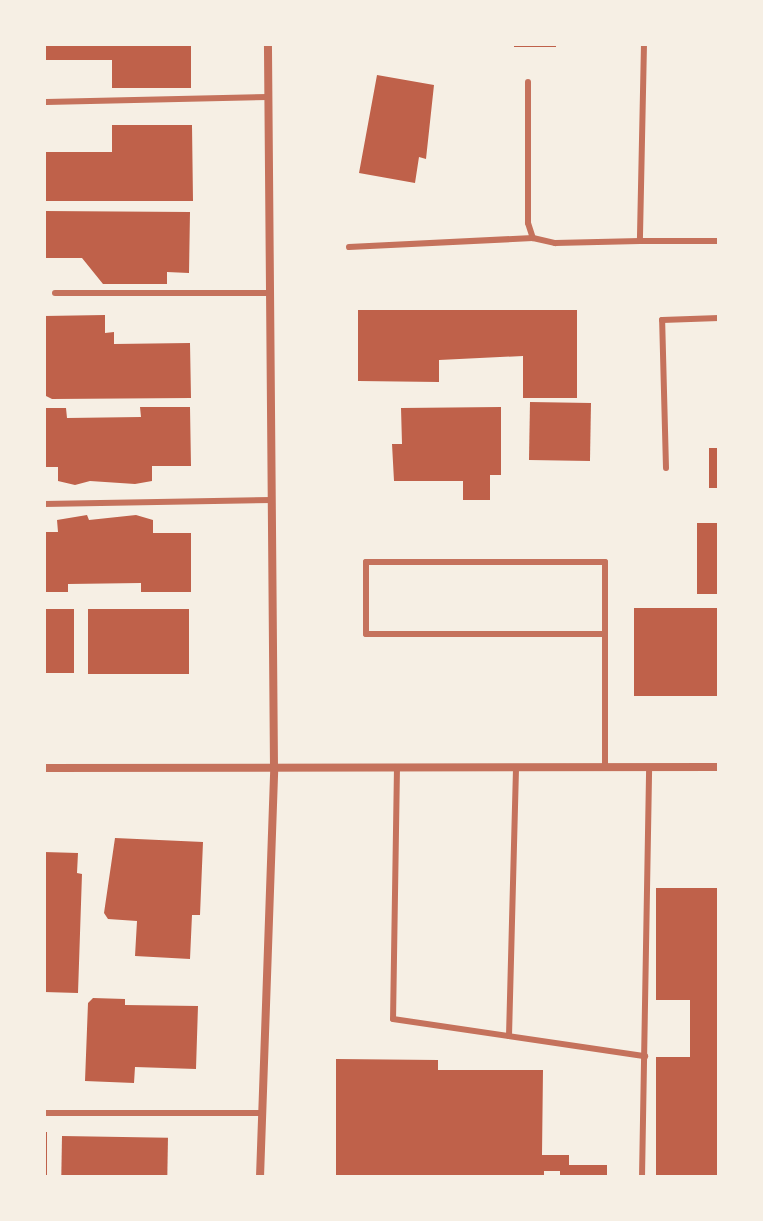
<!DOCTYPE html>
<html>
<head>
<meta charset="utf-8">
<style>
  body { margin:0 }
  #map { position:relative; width:763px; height:1221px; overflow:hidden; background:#f6efe4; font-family:Arial,sans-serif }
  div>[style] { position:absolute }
  .building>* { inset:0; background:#bf614a; transform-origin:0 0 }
  .service>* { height:6px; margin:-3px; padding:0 3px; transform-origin:3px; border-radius:3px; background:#c5725c }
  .minor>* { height:8px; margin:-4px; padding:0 4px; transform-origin:4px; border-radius:4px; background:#c5725c }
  span { translate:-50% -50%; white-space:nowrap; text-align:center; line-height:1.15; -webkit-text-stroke:7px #f6efe4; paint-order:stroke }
  .frame { position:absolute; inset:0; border:46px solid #f6efe4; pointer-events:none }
</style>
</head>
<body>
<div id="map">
  <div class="building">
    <div style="clip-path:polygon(44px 44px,191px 44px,191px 88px,112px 88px,112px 60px,44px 60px)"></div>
    <div style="left:514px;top:44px;width:42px;height:3px"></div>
    <div style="clip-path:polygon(377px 75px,434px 85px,426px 159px,419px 157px,415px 183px,359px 173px)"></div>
    <div style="clip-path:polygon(112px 125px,192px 125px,193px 201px,44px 201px,44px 152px,112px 152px)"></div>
    <div style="clip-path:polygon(44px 211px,190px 212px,189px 273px,167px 272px,167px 284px,103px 284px,82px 258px,44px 258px)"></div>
    <div style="clip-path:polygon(358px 310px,577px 310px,577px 398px,523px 398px,523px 356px,439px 360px,439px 382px,358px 381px)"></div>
    <div style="clip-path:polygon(105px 315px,105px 333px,114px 332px,114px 344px,190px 343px,191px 398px,52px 399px,44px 395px,44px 316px)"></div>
    <div style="left:530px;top:402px;width:61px;height:58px;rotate:1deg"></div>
    <div style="clip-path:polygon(140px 407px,190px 407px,191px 466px,152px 466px,152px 481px,135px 484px,90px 481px,75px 485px,58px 481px,58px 467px,44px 467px,44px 408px,66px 408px,67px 418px,141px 417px)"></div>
    <div style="clip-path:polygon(501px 407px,501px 475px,490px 475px,490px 500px,463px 500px,463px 481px,394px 481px,392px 444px,402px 444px,401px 408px)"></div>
    <div style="left:709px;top:448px;width:10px;height:40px"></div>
    <div style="clip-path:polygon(87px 515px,89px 520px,136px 515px,153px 520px,153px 533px,191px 533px,191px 592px,141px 592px,141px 583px,68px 584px,68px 592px,44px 592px,44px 532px,58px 532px,57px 520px)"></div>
    <div style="left:697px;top:523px;width:22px;height:71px"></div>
    <div style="left:634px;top:608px;width:85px;height:88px"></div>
    <div style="left:44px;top:609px;width:30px;height:64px"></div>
    <div style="left:88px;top:609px;width:101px;height:65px"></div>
    <div style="clip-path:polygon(115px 838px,203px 842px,200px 915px,192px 915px,190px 959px,135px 956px,137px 921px,108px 919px,104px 913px)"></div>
    <div style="clip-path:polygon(44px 852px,78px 853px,77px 873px,82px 874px,78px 993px,44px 992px)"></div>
    <div style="clip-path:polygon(656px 888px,719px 888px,719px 1177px,656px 1177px,656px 1057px,690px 1057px,690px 1000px,656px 1000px)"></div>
    <div style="clip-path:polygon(93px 998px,125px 999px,125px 1005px,198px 1006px,196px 1069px,135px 1067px,134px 1083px,85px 1081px,88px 1003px)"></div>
    <div style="clip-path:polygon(336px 1059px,438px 1060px,438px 1070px,543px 1070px,542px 1155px,569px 1155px,569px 1165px,607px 1165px,607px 1177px,560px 1177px,560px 1171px,544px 1171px,544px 1177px,336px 1177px)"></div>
    <div style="left:44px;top:1132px;width:3px;height:45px"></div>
    <div style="left:62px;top:1136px;width:106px;height:41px;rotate:1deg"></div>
  </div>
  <div class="service">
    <div style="left:644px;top:44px;width:197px;rotate:91.2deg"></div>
    <div style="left:640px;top:241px;width:79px"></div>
    <div style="left:528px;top:82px;width:141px;rotate:90deg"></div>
    <div style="left:528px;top:223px;width:16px;rotate:72deg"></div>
    <div style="left:533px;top:238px;width:23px;rotate:13deg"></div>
    <div style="left:555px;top:243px;width:85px;rotate:-1.3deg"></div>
    <div style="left:46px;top:102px;width:222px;rotate:-1.3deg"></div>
    <div style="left:349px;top:247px;width:184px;rotate:-2.8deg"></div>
    <div style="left:55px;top:293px;width:215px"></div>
    <div style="left:666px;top:468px;width:148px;rotate:-91.5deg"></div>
    <div style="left:662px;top:320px;width:57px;rotate:-2deg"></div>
    <div style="left:44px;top:504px;width:228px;rotate:-1deg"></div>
    <div style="left:604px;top:634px;width:238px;rotate:180deg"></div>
    <div style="left:366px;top:634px;width:72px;rotate:-90deg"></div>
    <div style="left:366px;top:562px;width:239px"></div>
    <div style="left:605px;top:562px;width:205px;rotate:90deg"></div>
    <div style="left:397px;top:767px;width:252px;rotate:90.9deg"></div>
    <div style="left:393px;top:1019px;width:255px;rotate:8.4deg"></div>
    <div style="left:509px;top:1036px;width:269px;rotate:-88.5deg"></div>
    <div style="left:44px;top:1113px;width:219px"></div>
    <div style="left:642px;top:1177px;width:410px;rotate:-89deg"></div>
  </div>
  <div class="minor">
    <div style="left:44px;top:768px;width:675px;rotate:-0.08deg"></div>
    <div style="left:260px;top:1177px;width:410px;rotate:-88deg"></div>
    <div style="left:274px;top:767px;width:723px;rotate:-90.48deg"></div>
  </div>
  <div class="frame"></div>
</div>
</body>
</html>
